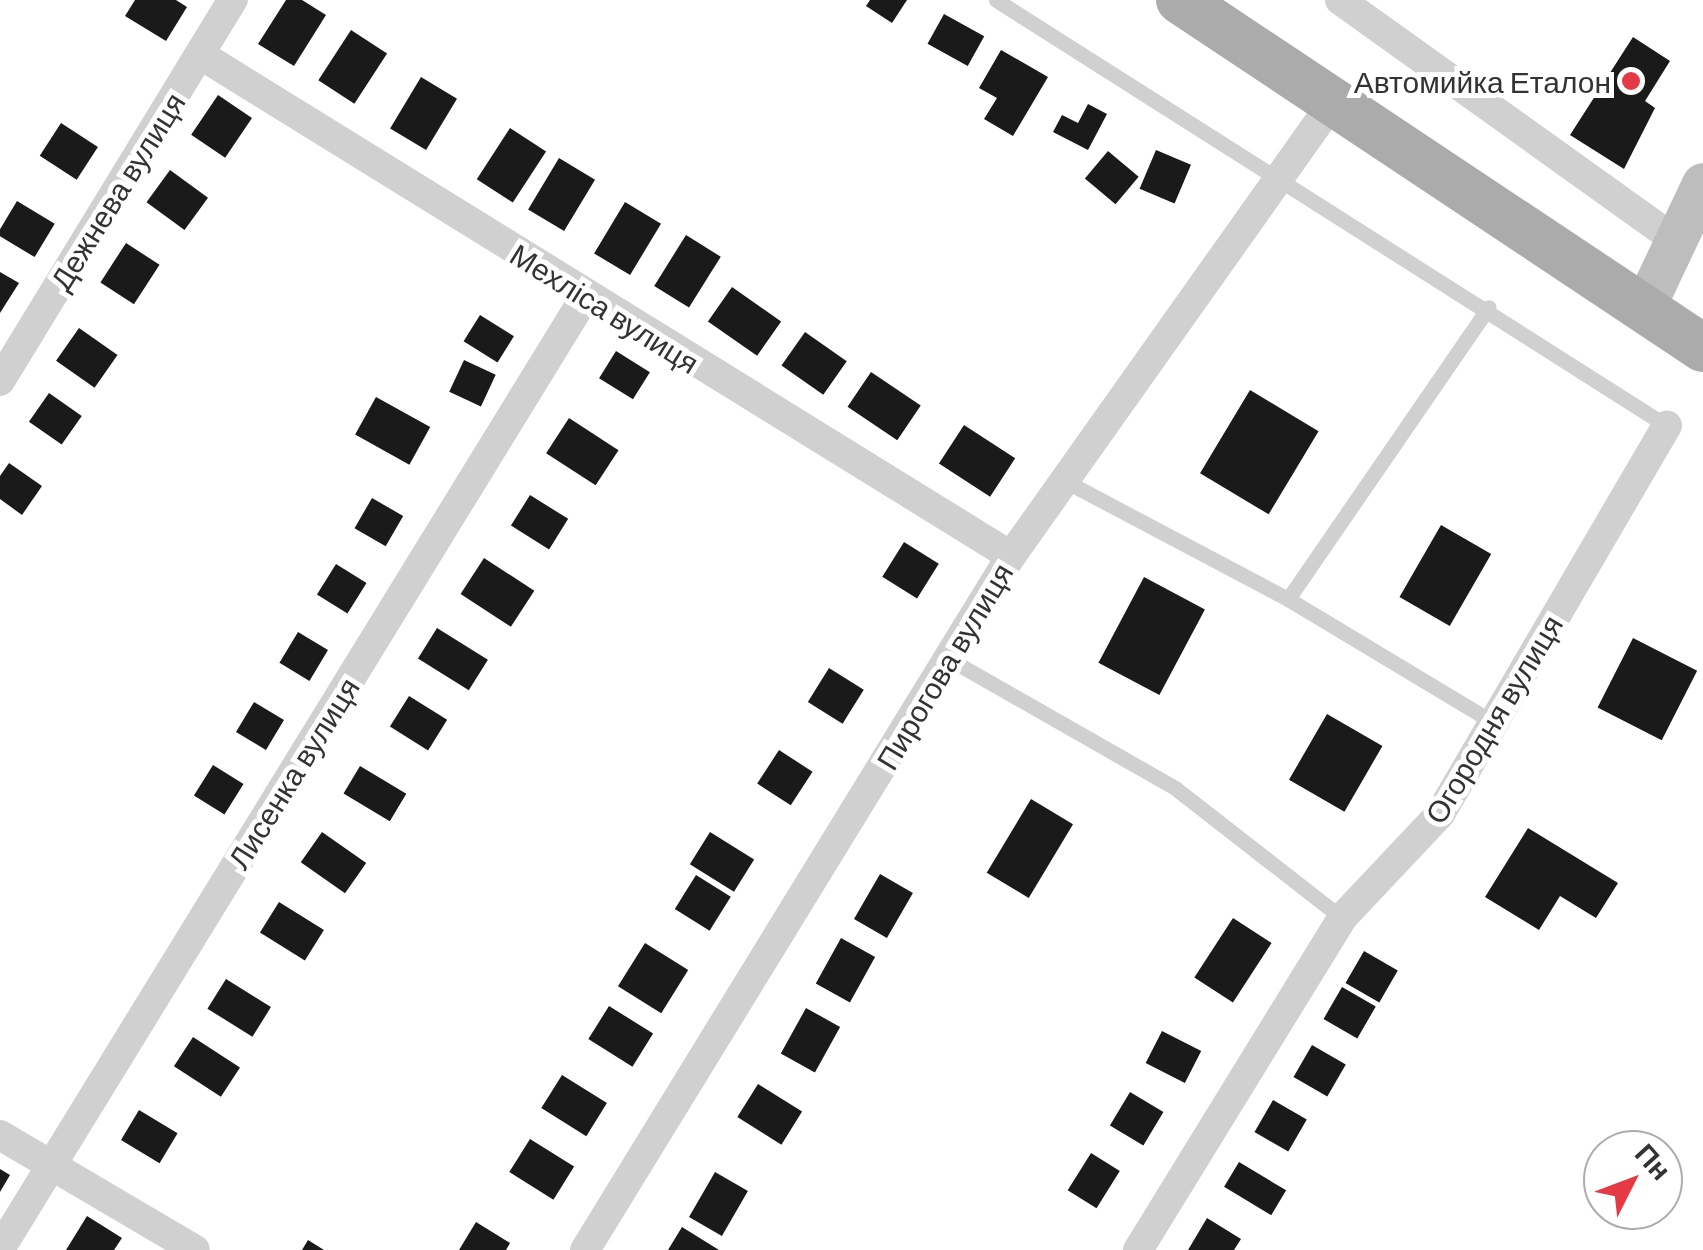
<!DOCTYPE html>
<html>
<head>
<meta charset="utf-8">
<style>
  body { margin:0 }
  #map { position:relative; width:1703px; height:1250px; overflow:hidden; background:#fff; font-family:Barlow,sans-serif }
  div>[style] { position:absolute }
  .building>* { inset:0; background:#1a1a1a; transform-origin:0 0 }
  .lane>* { height:15px; margin:-7.5px; padding:0 7.5px; transform-origin:7.5px; border-radius:7.5px; background:#d0d0d0 }
  .street>* { height:30px; margin:-15px; padding:0 15px; transform-origin:15px; border-radius:15px; background:#d0d0d0 }
  .secondary>* { height:42px; margin:-21px; padding:0 21px; transform-origin:21px; border-radius:21px; background:#bdbdbd }
  .primary>* { height:48px; margin:-24px; padding:0 24px; transform-origin:24px; border-radius:24px; background:#ababab }
  .dots>* { width:28px; height:28px; translate:-50% -50%; box-sizing:border-box; border:5px solid #fff; border-radius:50% }
  span { translate:-50% -50%; white-space:nowrap; text-align:center; line-height:1.15; -webkit-text-stroke:10px #fff; paint-order:stroke }
  .poi-label { font-size:30px; color:#333 }
  .right { translate:-100% -50%; text-align:right }
  .street-label { font-size:30px; color:#333 }
  .north { position:absolute; left:1583px; top:1130px; width:100px; height:100px; box-sizing:border-box; background:#fff; border:2px solid #adadad; border-radius:50%; rotate:48deg; font-size:28px; font-weight:700; line-height:40px; text-align:center; color:#333 }
  .north::after { content:''; display:block; margin:auto; width:35px; height:45px; background:#e63946; clip-path:polygon(50% 0,100% 100%,50% 72%,0 100%) }
</style>
</head>
<body>
<div id="map">
  <div class="building">
    <div style="clip-path:polygon(135px 0,176px 0,187px 7px,166px 41px,125px 16px)"></div>
    <div style="clip-path:polygon(286px 0,302px 0,326px 15px,294px 66px,258px 44px)"></div>
    <div style="clip-path:polygon(870px 0,907px 0,892px 23px,866px 6px)"></div>
    <div style="left:944px;top:14px;width:46px;height:34px;rotate:29deg"></div>
    <div style="left:351px;top:30px;width:43px;height:60px;rotate:33deg"></div>
    <div style="clip-path:polygon(1633px 37px,1670px 61px,1645px 101px,1655px 108px,1624px 169px,1570px 135px)"></div>
    <div style="clip-path:polygon(1001px 50px,1048px 77px,1013px 136px,984px 119px,997px 98px,979px 88px)"></div>
    <div style="left:421px;top:77px;width:42px;height:60px;rotate:31deg"></div>
    <div style="left:218px;top:95px;width:41px;height:48px;rotate:34deg"></div>
    <div style="clip-path:polygon(1088px 104px,1107px 114px,1088px 150px,1053px 132px,1062px 115px,1078px 123px)"></div>
    <div style="left:61px;top:123px;width:44px;height:39px;rotate:33deg"></div>
    <div style="left:510px;top:128px;width:43px;height:61px;rotate:33deg"></div>
    <div style="left:1156px;top:150px;width:38px;height:42px;rotate:23deg"></div>
    <div style="left:1108px;top:151px;width:40px;height:36px;rotate:40deg"></div>
    <div style="left:559px;top:158px;width:42px;height:60px;rotate:31deg"></div>
    <div style="left:170px;top:170px;width:47px;height:40px;rotate:36deg"></div>
    <div style="left:17px;top:201px;width:44px;height:39px;rotate:31deg"></div>
    <div style="left:625px;top:202px;width:42px;height:60px;rotate:31deg"></div>
    <div style="left:686px;top:235px;width:41px;height:60px;rotate:32deg"></div>
    <div style="left:126px;top:243px;width:40px;height:47px;rotate:33deg"></div>
    <div style="clip-path:polygon(0 272px,19px 283px,0 313px)"></div>
    <div style="left:732px;top:287px;width:60px;height:42px;rotate:35deg"></div>
    <div style="left:480px;top:315px;width:40px;height:31px;rotate:32deg"></div>
    <div style="left:79px;top:328px;width:47px;height:40px;rotate:35deg"></div>
    <div style="left:805px;top:332px;width:51px;height:41px;rotate:35deg"></div>
    <div style="left:616px;top:351px;width:40px;height:32px;rotate:32deg"></div>
    <div style="left:464px;top:360px;width:35px;height:35px;rotate:25deg"></div>
    <div style="left:871px;top:372px;width:60px;height:42px;rotate:34deg"></div>
    <div style="left:1250px;top:390px;width:80px;height:97px;rotate:31deg"></div>
    <div style="left:49px;top:393px;width:40px;height:35px;rotate:35deg"></div>
    <div style="left:376px;top:397px;width:62px;height:43px;rotate:29deg"></div>
    <div style="left:569px;top:418px;width:59px;height:42px;rotate:33deg"></div>
    <div style="left:964px;top:425px;width:61px;height:46px;rotate:33deg"></div>
    <div style="clip-path:polygon(9px 463px,42px 486px,22px 515px,0 499px,0 476px)"></div>
    <div style="left:530px;top:495px;width:45px;height:36px;rotate:32deg"></div>
    <div style="left:372px;top:498px;width:36px;height:35px;rotate:30deg"></div>
    <div style="left:1441px;top:525px;width:58px;height:83px;rotate:30deg"></div>
    <div style="left:904px;top:542px;width:41px;height:41px;rotate:32deg"></div>
    <div style="left:484px;top:558px;width:60px;height:43px;rotate:33deg"></div>
    <div style="left:336px;top:564px;width:36px;height:36px;rotate:32deg"></div>
    <div style="left:1144px;top:577px;width:69px;height:97px;rotate:28deg"></div>
    <div style="left:437px;top:628px;width:60px;height:36px;rotate:32deg"></div>
    <div style="left:298px;top:632px;width:35px;height:36px;rotate:31deg"></div>
    <div style="left:1633px;top:638px;width:72px;height:78px;rotate:27deg"></div>
    <div style="left:829px;top:668px;width:41px;height:40px;rotate:32deg"></div>
    <div style="left:409px;top:696px;width:45px;height:36px;rotate:32deg"></div>
    <div style="left:254px;top:702px;width:35px;height:35px;rotate:31deg"></div>
    <div style="left:1327px;top:714px;width:64px;height:76px;rotate:30deg"></div>
    <div style="left:779px;top:750px;width:40px;height:40px;rotate:33deg"></div>
    <div style="left:213px;top:765px;width:36px;height:36px;rotate:32deg"></div>
    <div style="left:360px;top:766px;width:54px;height:32px;rotate:31deg"></div>
    <div style="left:1031px;top:799px;width:49px;height:86px;rotate:31deg"></div>
    <div style="clip-path:polygon(1528px 828px,1618px 883px,1596px 918px,1560px 896px,1539px 930px,1485px 897px)"></div>
    <div style="left:322px;top:832px;width:54px;height:37px;rotate:35deg"></div>
    <div style="left:710px;top:832px;width:52px;height:38px;rotate:32deg"></div>
    <div style="left:880px;top:874px;width:38px;height:52px;rotate:30deg"></div>
    <div style="left:696px;top:875px;width:41px;height:40px;rotate:32deg"></div>
    <div style="left:279px;top:902px;width:53px;height:36px;rotate:32deg"></div>
    <div style="left:1233px;top:918px;width:46px;height:71px;rotate:33deg"></div>
    <div style="left:841px;top:938px;width:39px;height:52px;rotate:29deg"></div>
    <div style="left:645px;top:943px;width:51px;height:51px;rotate:32deg"></div>
    <div style="left:1364px;top:951px;width:39px;height:37px;rotate:30deg"></div>
    <div style="left:226px;top:979px;width:53px;height:35px;rotate:32deg"></div>
    <div style="left:1342px;top:987px;width:39px;height:37px;rotate:30deg"></div>
    <div style="left:609px;top:1006px;width:52px;height:39px;rotate:32deg"></div>
    <div style="left:806px;top:1008px;width:39px;height:52px;rotate:29deg"></div>
    <div style="left:1162px;top:1031px;width:44px;height:36px;rotate:27deg"></div>
    <div style="left:193px;top:1037px;width:56px;height:35px;rotate:33deg"></div>
    <div style="left:1312px;top:1045px;width:39px;height:37px;rotate:30deg"></div>
    <div style="left:562px;top:1075px;width:53px;height:39px;rotate:32deg"></div>
    <div style="left:758px;top:1084px;width:52px;height:39px;rotate:32deg"></div>
    <div style="left:1130px;top:1092px;width:39px;height:39px;rotate:31deg"></div>
    <div style="left:1273px;top:1100px;width:39px;height:37px;rotate:30deg"></div>
    <div style="left:139px;top:1110px;width:45px;height:35px;rotate:31deg"></div>
    <div style="left:530px;top:1139px;width:52px;height:39px;rotate:32deg"></div>
    <div style="left:1091px;top:1153px;width:34px;height:44px;rotate:32deg"></div>
    <div style="left:1239px;top:1162px;width:55px;height:29px;rotate:31deg"></div>
    <div style="clip-path:polygon(0 1169px,10px 1175px,0 1192px)"></div>
    <div style="left:715px;top:1172px;width:38px;height:52px;rotate:30deg"></div>
    <div style="clip-path:polygon(87px 1216px,122px 1238px,114px 1250px,66px 1250px)"></div>
    <div style="clip-path:polygon(1207px 1218px,1241px 1239px,1234px 1250px,1188px 1250px)"></div>
    <div style="clip-path:polygon(476px 1222px,510px 1243px,506px 1250px,459px 1250px)"></div>
    <div style="clip-path:polygon(682px 1227px,719px 1250px,668px 1250px)"></div>
    <div style="clip-path:polygon(308px 1240px,324px 1250px,302px 1250px)"></div>
  </div>
  <div class="lane">
    <div style="left:996px;top:0;width:795px;rotate:32.41deg"></div>
    <div style="left:1065px;top:481px;width:252px;rotate:27.9deg"></div>
    <div style="left:1288px;top:599px;width:239px;rotate:31deg"></div>
    <div style="left:1288px;top:599px;width:354px;rotate:-55.5deg"></div>
    <div style="left:949px;top:659px;width:260px;rotate:29.7deg"></div>
    <div style="left:1175px;top:788px;width:212px;rotate:37.9deg"></div>
  </div>
  <div class="street">
    <div style="left:1340px;top:0;width:414px;rotate:35.6deg"></div>
    <div style="left:201px;top:55px;width:952px;rotate:31.74deg"></div>
    <div style="left:0;top:381px;width:447px;rotate:-58.6deg"></div>
    <div style="left:0;top:1135px;width:226px;rotate:30.5deg"></div>
    <div style="left:0;top:1249px;width:1117px;rotate:-58.43deg"></div>
    <div style="left:585px;top:1250px;width:814px;rotate:-58.46deg"></div>
    <div style="left:1011px;top:556px;width:557px;rotate:-54.65deg"></div>
    <div style="left:1138px;top:1250px;width:390px;rotate:-58.4deg"></div>
    <div style="left:1342px;top:918px;width:143px;rotate:-46.7deg"></div>
    <div style="left:1440px;top:814px;width:450px;rotate:-59.7deg"></div>
  </div>
  <div class="secondary">
    <div style="left:1644px;top:309px;width:138px;rotate:-64.7deg"></div>
  </div>
  <div class="primary">
    <div style="left:1180px;top:0;width:628px;rotate:33.64deg"></div>
  </div>
  <div class="dots">
    <div style="left:1631px;top:81px;background:#e63946"></div>
  </div>
  <div class="poi-label">
    <span class="right" style="left:1611px;top:81px">Автомийка Еталон</span>
  </div>
  <div class="street-label">
    <span style="left:117px;top:191px;rotate:-58deg">Дежнева вулиця</span>
    <span style="left:605px;top:308px;rotate:32deg">Мехліса вулиця</span>
    <span style="left:944px;top:666px;rotate:-59deg">Пирогова вулиця</span>
    <span style="left:1493px;top:719px;rotate:-59deg">Огородня вулиця</span>
    <span style="left:293px;top:773px;rotate:-58deg">Лисенка вулиця</span>
  </div>
  <div class="north">Пн</div>
</div>
</body>
</html>
